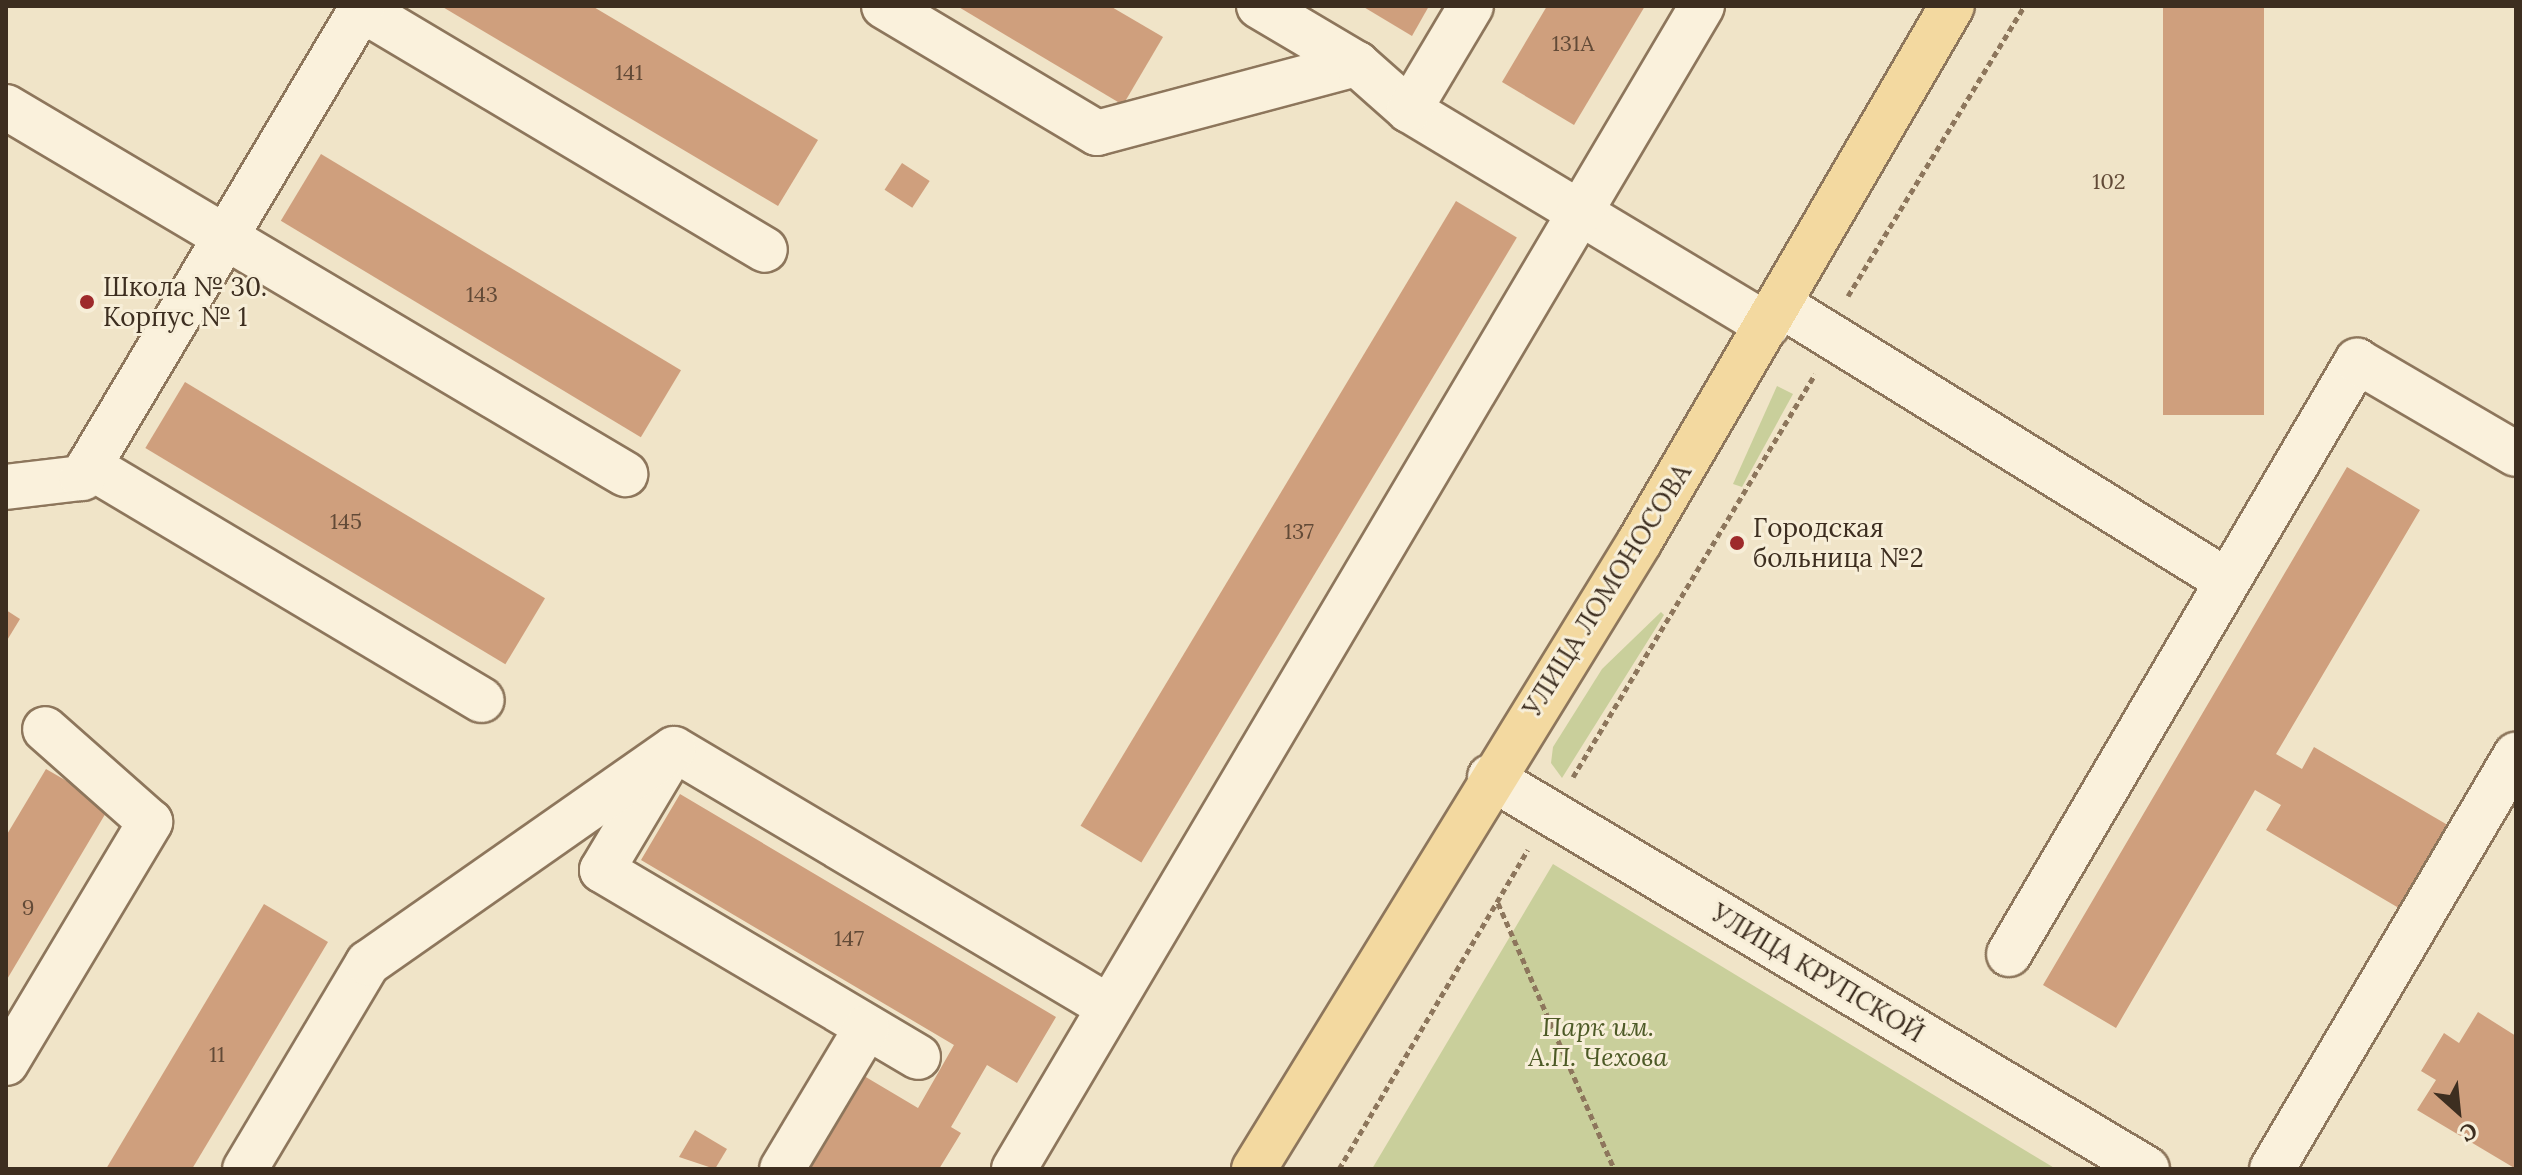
<!DOCTYPE html>
<html>
<head>
<meta charset="utf-8">
<style>
  body { margin:0 }
  #map { position:relative; width:2522px; height:1175px; overflow:hidden; background:#f0e4c8; font-family:Lora,serif }
  div>[style] { position:absolute }
  .green>* { inset:0; background:#c9cf9b }
  .building>* { inset:0; background:#cf9f7d; transform-origin:0 0 }
  .path>* { height:5px; margin-top:-2.5px; transform-origin:0; background:repeating-linear-gradient(90deg,#8d765c 0 6px,transparent 0 10px) }
  .roads { filter:drop-shadow(2px 0 #8d765c) drop-shadow(-2px 0 #8d765c) drop-shadow(0 2px #8d765c) drop-shadow(0 -2px #8d765c) }
  .minor>* { height:44px; margin:-22px; padding:0 22px; transform-origin:22px; border-radius:22px; background:#faf1dc }
  .major>* { height:44px; margin:-22px; padding:0 22px; transform-origin:22px; border-radius:22px; background:#f3d9a0 }
  .dots>* { width:22px; height:22px; translate:-50% -50%; box-sizing:border-box; border:4px solid #f7eed8; border-radius:50% }
  span { translate:-50% -50%; white-space:nowrap; text-align:center; line-height:1.15; -webkit-text-stroke:6px #f7eed8; paint-order:stroke }
  .number-label { font-size:22px; color:#624a37 }
  .number-label span { -webkit-text-stroke-width:0 }
  .poi-label { font-size:26px; color:#3d2e20 }
  .left { translate:0 -50%; text-align:left }
  .street-label { font-size:26px; color:#3d2e20 }
  .park-label { font-size:26px; color:#4d5a26; font-style:italic }
  .frame { position:absolute; inset:0; border:8px solid #3d2e20; pointer-events:none }
  .north { position:absolute; left:2418px; top:1071px; width:80px; height:80px; -webkit-text-stroke:6px #f7eed8; paint-order:stroke; rotate:153deg; font-size:22px; font-weight:700; line-height:32px; text-align:center; color:#3d2e20 }
  .north::after { content:''; display:block; margin:auto; width:28px; height:36px; background:#3d2e20; clip-path:polygon(50% 0,100% 100%,50% 72%,0 100%) }
</style>
</head>
<body>
<div id="map">
  <div class="green">
    <div style="clip-path:polygon(1777px 386px,1793px 394px,1742px 487px,1733px 484px)"></div>
    <div style="clip-path:polygon(1661px 612px,1664px 615px,1562px 778px,1551px 763px,1553px 747px,1602px 669px)"></div>
    <div style="clip-path:polygon(1553px 864px,2056px 1169px,1372px 1169px)"></div>
  </div>
  <div class="building">
    <div style="clip-path:polygon(441px 6px,592px 6px,818px 140px,778px 206px)"></div>
    <div style="clip-path:polygon(957px 6px,1110px 6px,1163px 37px,1123px 105px)"></div>
    <div style="clip-path:polygon(1362px 6px,1429px 6px,1412px 36px)"></div>
    <div style="clip-path:polygon(1547px 6px,1645px 6px,1574px 125px,1502px 82px)"></div>
    <div style="left:2163px;top:6px;width:101px;height:409px"></div>
    <div style="left:321px;top:154px;width:420px;height:78px;rotate:31deg"></div>
    <div style="left:902px;top:163px;width:33px;height:32px;rotate:33deg"></div>
    <div style="left:1456px;top:201px;width:71px;height:729px;rotate:31deg"></div>
    <div style="left:185px;top:382px;width:420px;height:77px;rotate:31deg"></div>
    <div style="clip-path:polygon(2347px 467px,2420px 510px,2276px 754px,2302px 769px,2314px 747px,2458px 831px,2409px 914px,2266px 830px,2281px 805px,2255px 790px,2116px 1028px,2043px 985px)"></div>
    <div style="clip-path:polygon(6px 610px,20px 619px,6px 642px)"></div>
    <div style="clip-path:polygon(46px 769px,110px 806px,6px 981px,6px 836px)"></div>
    <div style="clip-path:polygon(680px 794px,1056px 1017px,1017px 1083px,987px 1065px,951px 1127px,961px 1133px,939px 1169px,795px 1169px,854px 1070px,918px 1108px,954px 1045px,641px 860px)"></div>
    <div style="clip-path:polygon(264px 904px,328px 942px,192px 1169px,106px 1169px)"></div>
    <div style="clip-path:polygon(2478px 1012px,2516px 1036px,2516px 1169px,2417px 1110px,2436px 1080px,2421px 1071px,2444px 1033px,2459px 1043px)"></div>
    <div style="clip-path:polygon(695px 1130px,727px 1149px,715px 1169px,679px 1157px)"></div>
  </div>
  <div class="path">
    <div style="left:1848px;top:296px;width:339px;rotate:-58.7deg"></div>
    <div style="left:1573px;top:777px;width:470px;rotate:-59deg"></div>
    <div style="left:1498px;top:903px;width:290px;rotate:66.4deg"></div>
    <div style="left:1339px;top:1169px;width:371px;rotate:-59.4deg"></div>
  </div>
  <div class="roads">
    <div class="minor">
      <div style="left:884px;top:6px;width:248px;rotate:30.8deg"></div>
      <div style="left:1097px;top:133px;width:269px;rotate:-14.9deg"></div>
      <div style="left:1259px;top:6px;width:114px;rotate:30.6deg"></div>
      <div style="left:1357px;top:64px;width:69px;rotate:41.5deg"></div>
      <div style="left:1409px;top:110px;width:418px;rotate:31deg"></div>
      <div style="left:361px;top:9px;width:470px;rotate:30.8deg"></div>
      <div style="left:6px;top:107px;width:720px;rotate:30.66deg"></div>
      <div style="left:1409px;top:110px;width:121px;rotate:-59.2deg"></div>
      <div style="left:1779px;top:304px;width:527px;rotate:31.73deg"></div>
      <div style="left:89px;top:466px;width:457px;rotate:30.8deg"></div>
      <div style="left:6px;top:487px;width:77px;rotate:-6.8deg"></div>
      <div style="left:82px;top:478px;width:549px;rotate:-59.23deg"></div>
      <div style="left:674px;top:749px;width:506px;rotate:30.67deg"></div>
      <div style="left:667px;top:761px;width:127px;rotate:120.8deg"></div>
      <div style="left:602px;top:870px;width:367px;rotate:30.6deg"></div>
      <div style="left:1490px;top:777px;width:765px;rotate:30.82deg"></div>
      <div style="left:2009px;top:954px;width:688px;rotate:-59.59deg"></div>
      <div style="left:2357px;top:361px;width:184px;rotate:30.3deg"></div>
      <div style="left:6px;top:1063px;width:281px;rotate:-59.1deg"></div>
      <div style="left:150px;top:822px;width:140px;rotate:-138.5deg"></div>
      <div style="left:245px;top:1169px;width:240px;rotate:-59.2deg"></div>
      <div style="left:368px;top:963px;width:373px;rotate:-35deg"></div>
      <div style="left:782px;top:1169px;width:165px;rotate:-59.1deg"></div>
      <div style="left:1014px;top:1169px;width:1351px;rotate:-59.39deg"></div>
      <div style="left:2272px;top:1169px;width:481px;rotate:-59.5deg"></div>
    </div>
    <div class="major">
      <div style="left:1254px;top:1169px;width:737px;rotate:-58.42deg"></div>
      <div style="left:1640px;top:541px;width:619px;rotate:-59.75deg"></div>
    </div>
  </div>
  <div class="dots">
    <div style="left:87px;top:302px;background:#9e2a2b"></div>
    <div style="left:1737px;top:543px;background:#9e2a2b"></div>
  </div>
  <div class="number-label">
    <span style="left:1573px;top:44px">131А</span>
    <span style="left:629px;top:73px">141</span>
    <span style="left:2109px;top:182px">102</span>
    <span style="left:482px;top:295px">143</span>
    <span style="left:346px;top:522px">145</span>
    <span style="left:1299px;top:532px">137</span>
    <span style="left:28px;top:908px">9</span>
    <span style="left:849px;top:939px">147</span>
    <span style="left:217px;top:1055px">11</span>
  </div>
  <div class="poi-label">
    <span class="left" style="left:103px;top:302px">Школа № 30.<br>Корпус № 1</span>
    <span class="left" style="left:1753px;top:543px">Городская<br>больница №2</span>
  </div>
  <div class="street-label">
    <span style="left:1607px;top:590px;rotate:-58deg">УЛИЦА ЛОМОНОСОВА</span>
    <span style="left:1818px;top:973px;rotate:31deg">УЛИЦА КРУПСКОЙ</span>
  </div>
  <div class="park-label">
    <span style="left:1598px;top:1042px">Парк им.<br>А.П. Чехова</span>
  </div>
  <div class="frame"></div>
  <div class="north">С</div>
</div>
</body>
</html>
